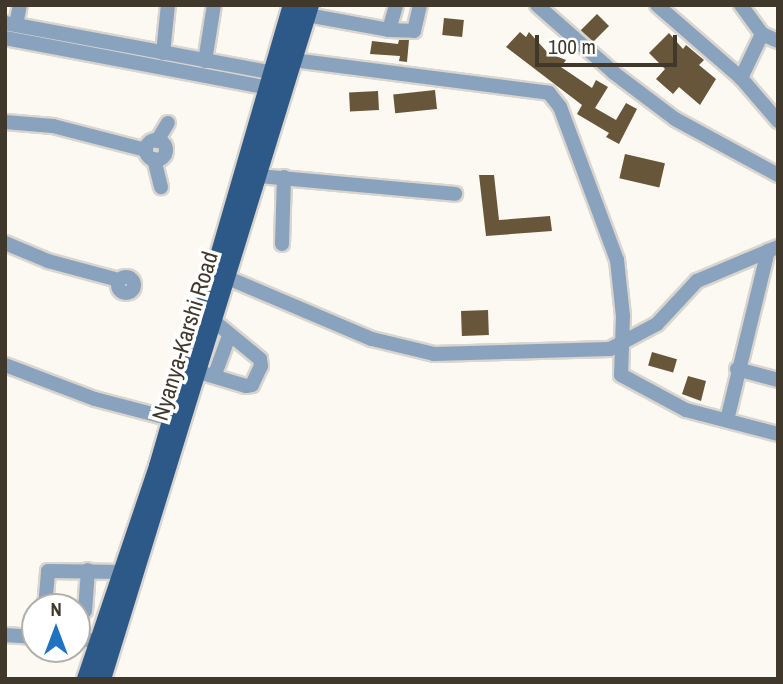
<!DOCTYPE html>
<html>
<head>
<meta charset="utf-8">
<style>
  body { margin:0 }
  #map { position:relative; width:783px; height:684px; overflow:hidden; background:#fcf8f2; font-family:"Archivo Narrow",sans-serif }
  div>[style] { position:absolute }
  .building>* { inset:0; background:#675639; transform-origin:0 0 }
  .roads { filter:drop-shadow(2px 0 #dad5ce) drop-shadow(-2px 0 #dad5ce) drop-shadow(0 2px #dad5ce) drop-shadow(0 -2px #dad5ce) }
  .minor>* { height:14px; margin:-7px; padding:0 7px; transform-origin:7px; border-radius:7px; background:#89a2bd }
  .minor>.ring { margin:-7px; padding:0; box-sizing:content-box; background:none; border:14px solid #89a2bd; border-radius:50% }
  .major>* { height:18px; margin:-9px; padding:0 9px; transform-origin:9px; border-radius:9px; background:#2c5988 }
  span { translate:-50% -50%; white-space:nowrap; text-align:center; line-height:1.15; -webkit-text-stroke:7px #fff; paint-order:stroke }
  .street-label { font-size:23px; color:#3f382b }
  .frame { position:absolute; inset:0; border:7px solid #3f382b; pointer-events:none }
  .north { position:absolute; left:21px; top:593px; width:70px; height:70px; box-sizing:border-box; background:#fff; border:2px solid #b2afaa; border-radius:50%; rotate:0deg; font-size:19px; font-weight:700; line-height:28px; text-align:center; color:#3f382b }
  .north::after { content:''; display:block; margin:auto; width:24px; height:32px; background:#1f73c1; clip-path:polygon(50% 0,100% 100%,50% 72%,0 100%) }
  .scale { position:absolute; left:535px; top:35px; width:142px; height:32px; box-sizing:border-box; border:4px solid #3f382b; border-top:0; padding-left:9px; font-size:21px; line-height:24px; white-space:nowrap; color:#3f382b; -webkit-text-stroke:5px #fff; paint-order:stroke }
</style>
</head>
<body>
<div id="map">
  <div class="building">
    <div style="left:597px;top:14px;width:17px;height:23px;rotate:45deg"></div>
    <div style="left:444px;top:18px;width:20px;height:17px;rotate:6deg"></div>
    <div style="clip-path:polygon(520px 32px,526px 37px,529px 32px,548px 53px,566px 60px,561px 67px,592px 88px,596px 80px,608px 87px,595px 108px,616px 120px,626px 103px,637px 109px,619px 144px,606px 137px,609px 133px,577px 114px,582px 105px,506px 47px)"></div>
    <div style="clip-path:polygon(669px 33px,683px 49px,686px 45px,704px 60px,699px 65px,716px 79px,700px 105px,679px 87px,673px 94px,656px 79px,665px 69px,649px 53px)"></div>
    <div style="clip-path:polygon(399px 40px,409px 40px,407px 62px,399px 61px,400px 56px,370px 54px,372px 41px,398px 44px)"></div>
    <div style="left:435px;top:90px;width:19px;height:42px;rotate:84deg"></div>
    <div style="left:378px;top:91px;width:19px;height:29px;rotate:87deg"></div>
    <div style="left:625px;top:154px;width:41px;height:25px;rotate:13deg"></div>
    <div style="clip-path:polygon(479px 175px,494px 175px,499px 220px,550px 216px,552px 231px,486px 236px)"></div>
    <div style="left:488px;top:310px;width:25px;height:27px;rotate:88deg"></div>
    <div style="left:652px;top:352px;width:26px;height:14px;rotate:16deg"></div>
    <div style="clip-path:polygon(688px 376px,706px 381px,701px 401px,682px 394px)"></div>
  </div>
  <div class="roads">
    <div class="minor">
      <div style="left:537px;top:5px;width:103px;rotate:41.4deg"></div>
      <div style="left:614px;top:73px;width:76px;rotate:37deg"></div>
      <div style="left:675px;top:119px;width:117px;rotate:28.5deg"></div>
      <div style="left:657px;top:5px;width:111px;rotate:41deg"></div>
      <div style="left:741px;top:5px;width:36px;rotate:54deg"></div>
      <div style="left:762px;top:34px;width:17px;rotate:24deg"></div>
      <div style="left:307px;top:15px;width:83px;rotate:10.4deg"></div>
      <div style="left:389px;top:30px;width:26px;rotate:-74deg"></div>
      <div style="left:5px;top:23px;width:280px;rotate:10.5deg"></div>
      <div style="left:16px;top:25px;width:20px;rotate:-79deg"></div>
      <div style="left:389px;top:30px;width:25px;rotate:2deg"></div>
      <div style="left:414px;top:31px;width:27px;rotate:-77deg"></div>
      <div style="left:762px;top:34px;width:49px;rotate:115.5deg"></div>
      <div style="left:741px;top:78px;width:57px;rotate:49.3deg"></div>
      <div style="left:5px;top:38px;width:275px;rotate:10.7deg"></div>
      <div style="left:163px;top:53px;width:48px;rotate:-84.1deg"></div>
      <div style="left:293px;top:60px;width:258px;rotate:7.3deg"></div>
      <div style="left:549px;top:93px;width:18px;rotate:52deg"></div>
      <div style="left:560px;top:107px;width:163px;rotate:69.6deg"></div>
      <div style="left:617px;top:260px;width:56px;rotate:83.9deg"></div>
      <div style="left:623px;top:316px;width:59px;rotate:91.9deg"></div>
      <div style="left:621px;top:375px;width:74px;rotate:28.3deg"></div>
      <div style="left:686px;top:410px;width:95px;rotate:14.6deg"></div>
      <div style="left:205px;top:61px;width:57px;rotate:-80.9deg"></div>
      <div style="left:5px;top:122px;width:48px;rotate:4.8deg"></div>
      <div style="left:53px;top:126px;width:96px;rotate:14.5deg"></div>
      <div class="ring" style="left:146px;top:140px;width:6px;height:6px"></div>
      <div style="left:157px;top:141px;width:21px;rotate:-59deg"></div>
      <div style="left:154px;top:159px;width:29px;rotate:76deg"></div>
      <div style="left:259px;top:176px;width:197px;rotate:5.2deg"></div>
      <div style="left:5px;top:243px;width:47px;rotate:22.7deg"></div>
      <div style="left:48px;top:261px;width:73px;rotate:15deg"></div>
      <div style="left:282px;top:244px;width:67px;rotate:-88.3deg"></div>
      <div class="ring" style="left:118px;top:277px;width:2px;height:2px"></div>
      <div style="left:228px;top:278px;width:156px;rotate:23deg"></div>
      <div style="left:372px;top:339px;width:64px;rotate:13.6deg"></div>
      <div style="left:434px;top:354px;width:176px;rotate:-1.6deg"></div>
      <div style="left:610px;top:349px;width:53px;rotate:-28deg"></div>
      <div style="left:657px;top:324px;width:59px;rotate:-47.1deg"></div>
      <div style="left:697px;top:281px;width:88px;rotate:-22.8deg"></div>
      <div style="left:5px;top:365px;width:96px;rotate:20.7deg"></div>
      <div style="left:95px;top:399px;width:79px;rotate:14.7deg"></div>
      <div style="left:737px;top:369px;width:42px;rotate:15deg"></div>
      <div style="left:199px;top:372px;width:49px;rotate:16.6deg"></div>
      <div style="left:246px;top:386px;width:6px;rotate:-9deg"></div>
      <div style="left:252px;top:385px;width:21px;rotate:-65deg"></div>
      <div style="left:261px;top:366px;width:7px;rotate:-98deg"></div>
      <div style="left:260px;top:359px;width:58px;rotate:-140.6deg"></div>
      <div style="left:215px;top:374px;width:40px;rotate:-69.8deg"></div>
      <div style="left:727px;top:420px;width:174px;rotate:-76.4deg"></div>
      <div style="left:45px;top:607px;width:36px;rotate:-85deg"></div>
      <div style="left:48px;top:571px;width:75px;rotate:0.8deg"></div>
      <div style="left:85px;top:611px;width:41px;rotate:-85.8deg"></div>
      <div style="left:5px;top:635px;width:30px;rotate:4deg"></div>
      <div style="left:77px;top:639px;width:22px;rotate:5deg"></div>
    </div>
    <div class="major">
      <div style="left:86px;top:679px;width:225px;rotate:-71.3deg"></div>
      <div style="left:158px;top:466px;width:480px;rotate:-73.8deg"></div>
      <div style="left:102px;top:679px;width:705px;rotate:-72.85deg"></div>
    </div>
  </div>
  <div class="street-label">
    <span style="left:185px;top:336px;rotate:-73deg">Nyanya-Karshi Road</span>
  </div>
  <div class="frame"></div>
  <div class="north">N</div>
  <div class="scale">100 m</div>
</div>
</body>
</html>
